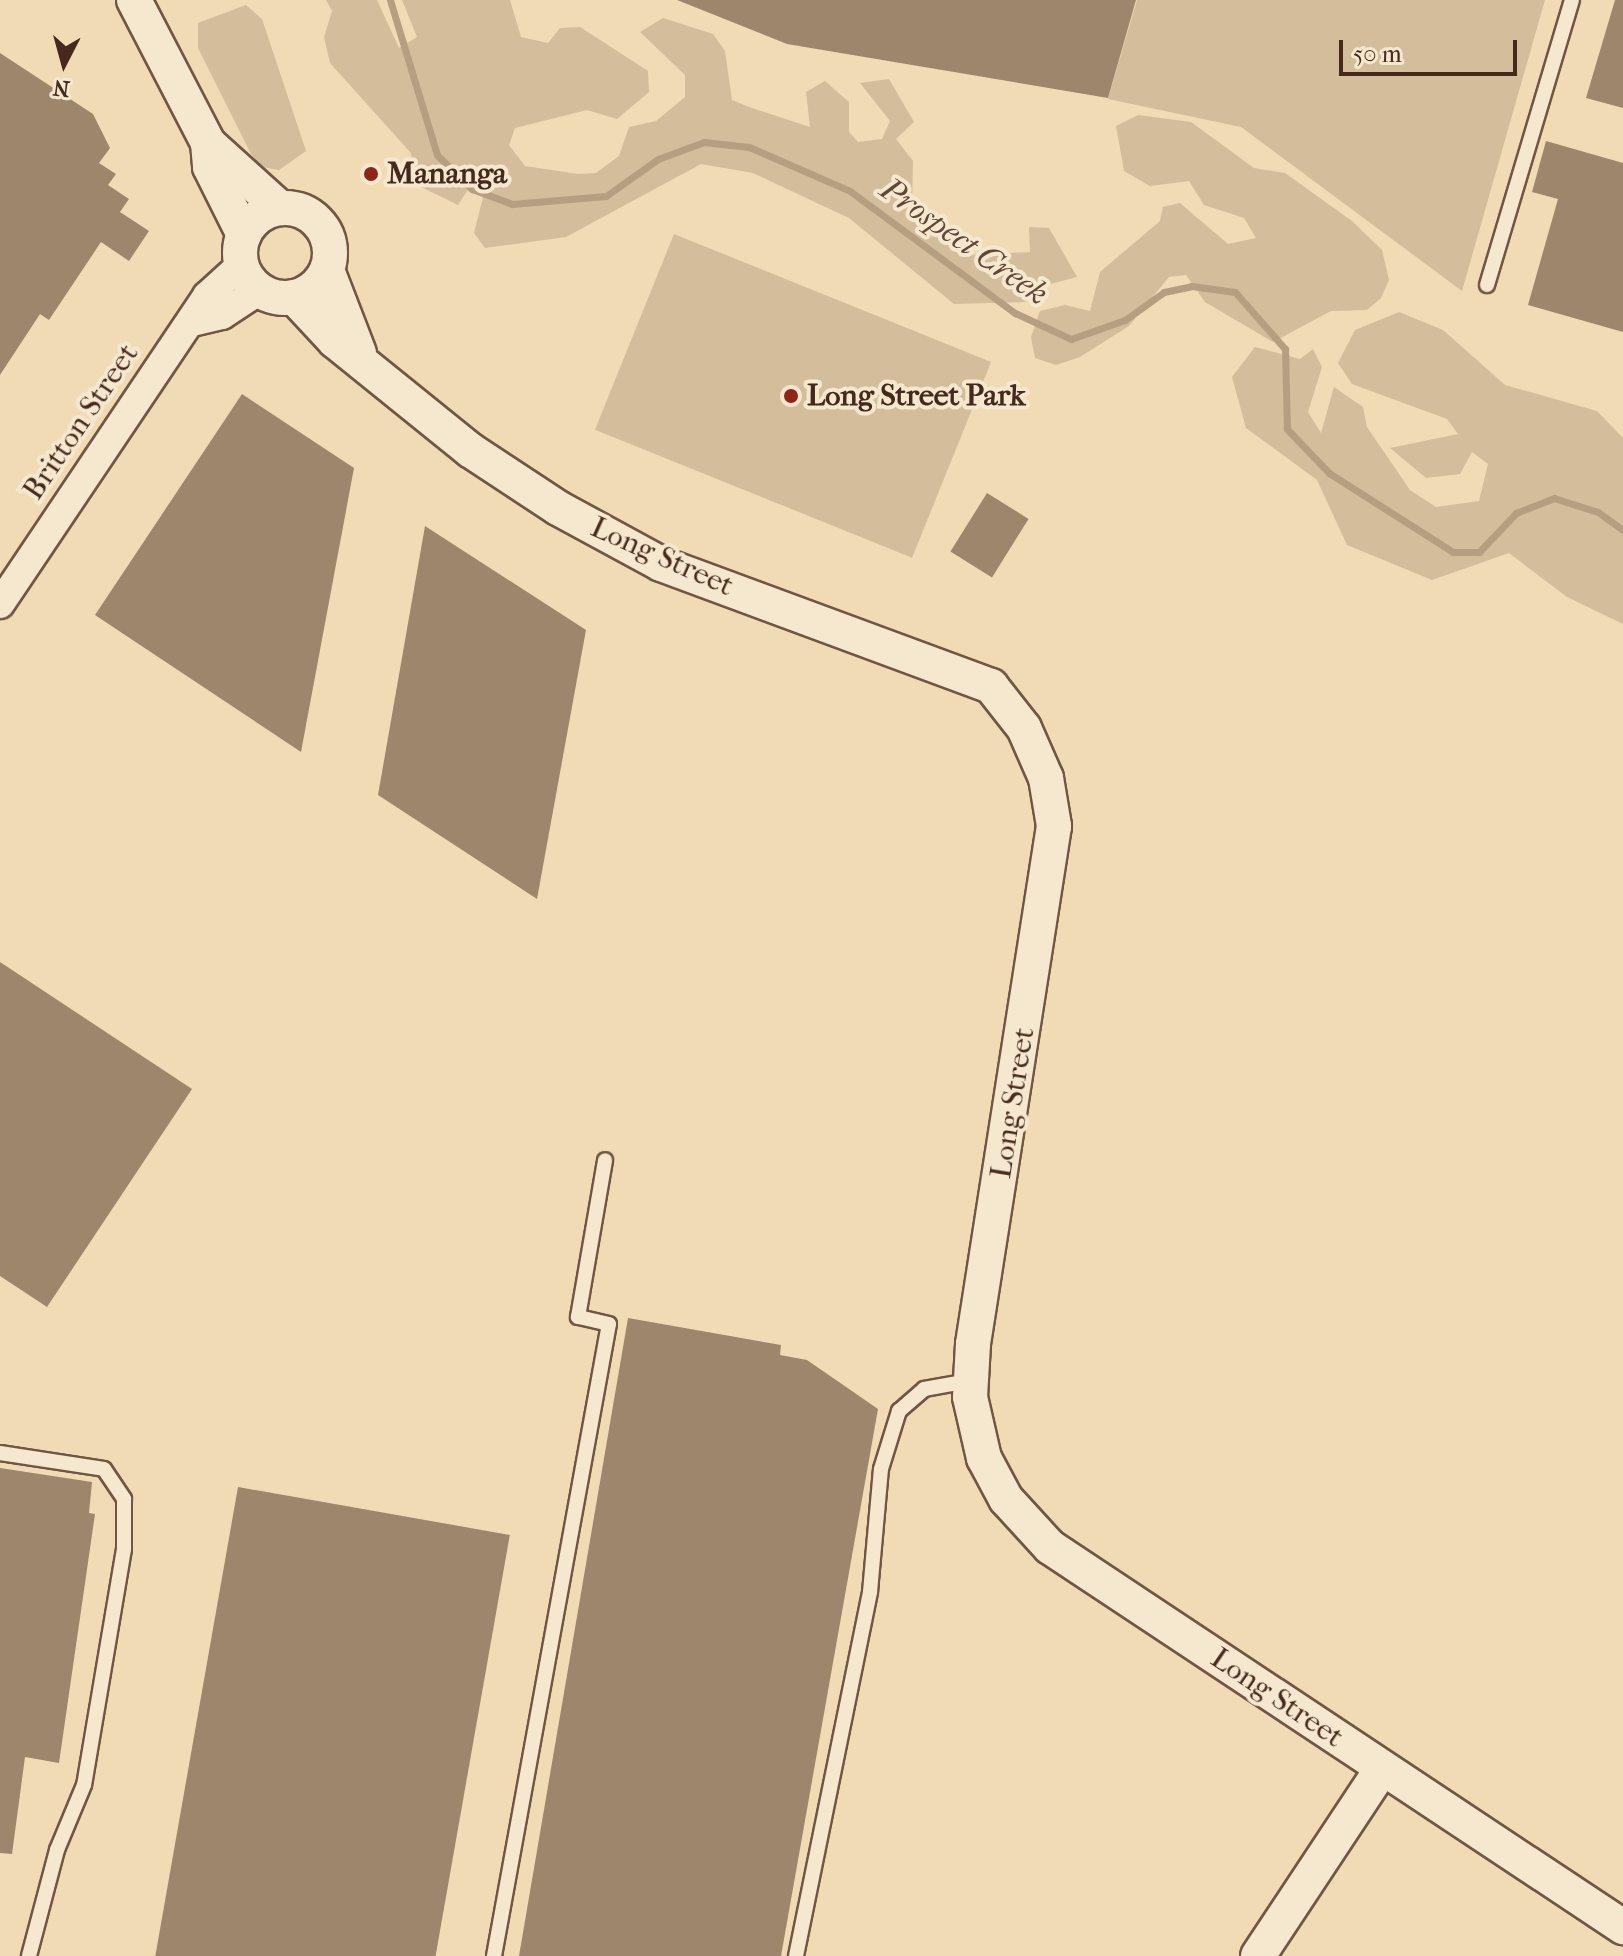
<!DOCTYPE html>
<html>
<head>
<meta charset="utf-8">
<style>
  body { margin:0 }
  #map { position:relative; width:1623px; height:1956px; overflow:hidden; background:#f0dbb5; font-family:"IM FELL French Canon",serif }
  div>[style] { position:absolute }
  .green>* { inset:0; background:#d3bd9b; transform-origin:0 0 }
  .stream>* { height:7px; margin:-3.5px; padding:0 3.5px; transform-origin:3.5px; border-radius:3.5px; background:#b69e81 }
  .building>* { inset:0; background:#9e866c; transform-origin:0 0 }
  .roads { filter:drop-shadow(2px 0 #705643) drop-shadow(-2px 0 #705643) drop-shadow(0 2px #705643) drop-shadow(0 -2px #705643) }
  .service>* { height:14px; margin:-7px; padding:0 7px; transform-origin:7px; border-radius:7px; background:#f5e8cf }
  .minor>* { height:28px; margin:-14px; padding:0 14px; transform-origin:14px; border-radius:14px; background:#f5e8cf }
  .tertiary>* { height:34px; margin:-17px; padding:0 17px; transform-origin:17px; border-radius:17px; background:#f5e8cf }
  .tertiary>.ring { margin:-17px; padding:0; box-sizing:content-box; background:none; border:34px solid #f5e8cf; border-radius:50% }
  .dots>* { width:22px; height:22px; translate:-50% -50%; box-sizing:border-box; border:4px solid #f5e8cf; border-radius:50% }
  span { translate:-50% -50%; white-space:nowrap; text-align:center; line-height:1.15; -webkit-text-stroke:8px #f5e8cf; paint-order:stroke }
  .poi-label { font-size:30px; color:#46291d; font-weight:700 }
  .left { translate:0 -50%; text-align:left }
  .street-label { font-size:30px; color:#46291d }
  .water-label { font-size:32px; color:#624636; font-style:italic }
  .north { position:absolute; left:24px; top:24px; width:80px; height:80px; -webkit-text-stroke:6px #f5e8cf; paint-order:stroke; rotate:186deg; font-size:22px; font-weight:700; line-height:32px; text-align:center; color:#46291d }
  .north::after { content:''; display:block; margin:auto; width:28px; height:36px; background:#46291d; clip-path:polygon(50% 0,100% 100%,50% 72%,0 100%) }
  .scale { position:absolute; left:1339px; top:40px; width:178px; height:36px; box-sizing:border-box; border:4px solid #46291d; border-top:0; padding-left:10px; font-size:24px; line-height:28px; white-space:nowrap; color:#46291d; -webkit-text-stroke:6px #f5e8cf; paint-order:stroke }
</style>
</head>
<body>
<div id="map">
  <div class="green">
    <div style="clip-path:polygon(326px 0,377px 0,399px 48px,417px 37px,402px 0,510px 0,521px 37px,548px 43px,560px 28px,580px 27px,648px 71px,649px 92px,617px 119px,587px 110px,515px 128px,509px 145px,525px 166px,578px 174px,596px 173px,619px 156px,629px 127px,656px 121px,685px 97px,685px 75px,640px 32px,663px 18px,713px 34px,725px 51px,732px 100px,749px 107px,810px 127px,806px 92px,825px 81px,849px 102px,849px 132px,858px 142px,882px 139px,890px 121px,860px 83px,889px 79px,914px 122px,896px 139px,913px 161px,912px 209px,971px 255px,1030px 252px,1029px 227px,1049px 228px,1077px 277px,1039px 287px,1007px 273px,1026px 302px,954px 304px,849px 218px,753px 173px,701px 164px,566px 237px,485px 248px,474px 233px,486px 185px,476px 177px,458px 205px,415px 184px,411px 153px,330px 63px,324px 37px,332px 11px)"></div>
    <div style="clip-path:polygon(1137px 0,1545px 0,1462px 291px,1241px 127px,1108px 99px)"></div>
    <div style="clip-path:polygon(246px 5px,262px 19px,306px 151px,279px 170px,262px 167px,251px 154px,198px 48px,198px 23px)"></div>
    <div style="clip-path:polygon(1138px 115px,1191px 122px,1254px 168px,1285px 173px,1352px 221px,1382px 250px,1389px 280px,1381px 298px,1367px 310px,1331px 311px,1273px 342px,1205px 302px,1186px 275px,1169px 277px,1129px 326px,1080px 357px,1056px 365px,1035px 358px,1031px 337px,1040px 311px,1065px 305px,1090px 311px,1100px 272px,1160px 221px,1163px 207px,1180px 203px,1228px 244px,1256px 238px,1244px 218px,1204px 205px,1189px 181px,1150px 186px,1124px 171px,1116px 126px)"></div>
    <div style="left:674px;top:234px;width:342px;height:211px;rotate:22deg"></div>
    <div style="clip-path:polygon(1399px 312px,1443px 330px,1505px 385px,1597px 411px,1623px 438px,1623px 624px,1567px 597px,1509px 553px,1432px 580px,1347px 545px,1317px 480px,1246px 428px,1232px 377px,1255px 347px,1300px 359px,1313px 349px,1322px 367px,1308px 412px,1321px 433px,1334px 387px,1363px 407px,1367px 427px,1410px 490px,1436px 507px,1479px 501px,1488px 464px,1472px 452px,1460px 474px,1426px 478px,1390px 448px,1458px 434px,1447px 419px,1352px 384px,1338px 363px,1355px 330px)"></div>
  </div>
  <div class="stream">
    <div style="left:390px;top:0;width:162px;rotate:73.1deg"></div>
    <div style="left:437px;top:155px;width:49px;rotate:44.2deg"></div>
    <div style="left:472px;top:189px;width:43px;rotate:20.6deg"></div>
    <div style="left:512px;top:204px;width:94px;rotate:-4.9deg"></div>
    <div style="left:606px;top:196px;width:64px;rotate:-35.4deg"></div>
    <div style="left:658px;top:159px;width:49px;rotate:-20.3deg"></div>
    <div style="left:704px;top:142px;width:45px;rotate:6.3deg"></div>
    <div style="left:749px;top:147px;width:110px;rotate:23.5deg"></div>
    <div style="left:850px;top:191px;width:205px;rotate:36.5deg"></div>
    <div style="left:1015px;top:313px;width:62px;rotate:24.9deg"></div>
    <div style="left:1071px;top:339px;width:57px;rotate:-19.4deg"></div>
    <div style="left:1125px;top:320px;width:48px;rotate:-35.7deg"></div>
    <div style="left:1164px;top:292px;width:29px;rotate:-12deg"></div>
    <div style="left:1192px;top:286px;width:43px;rotate:7.9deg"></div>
    <div style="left:1235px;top:292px;width:76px;rotate:48.7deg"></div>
    <div style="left:1285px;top:349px;width:80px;rotate:88.6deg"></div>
    <div style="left:1287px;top:429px;width:61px;rotate:46.3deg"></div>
    <div style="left:1329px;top:473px;width:147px;rotate:32.5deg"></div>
    <div style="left:1453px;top:552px;width:26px"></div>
    <div style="left:1479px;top:552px;width:54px;rotate:-46.5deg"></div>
    <div style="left:1516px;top:513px;width:41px;rotate:-21.5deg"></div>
    <div style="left:1554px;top:498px;width:46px;rotate:17.7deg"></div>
    <div style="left:1598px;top:512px;width:31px;rotate:36deg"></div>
  </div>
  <div class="building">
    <div style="clip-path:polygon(677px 0,1136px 0,1108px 98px,787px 44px)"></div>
    <div style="clip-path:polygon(1615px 0,1623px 0,1623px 108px,1586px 98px)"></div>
    <div style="clip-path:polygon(0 53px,93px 114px,110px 148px,99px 163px,116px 174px,108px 185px,129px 199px,120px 212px,149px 231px,129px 261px,101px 242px,49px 320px,40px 314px,0 375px)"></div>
    <div style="clip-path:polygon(1546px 141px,1623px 163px,1623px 332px,1528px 305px,1558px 199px,1532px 192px)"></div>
    <div style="clip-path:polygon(242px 394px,354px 468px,301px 752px,95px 615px)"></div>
    <div style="left:987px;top:493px;width:49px;height:69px;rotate:32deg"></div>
    <div style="clip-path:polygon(425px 526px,586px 630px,537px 899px,378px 795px)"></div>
    <div style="clip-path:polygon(0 962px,192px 1089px,47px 1307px,0 1276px)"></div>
    <div style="clip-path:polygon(628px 1318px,781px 1345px,780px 1355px,807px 1360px,878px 1409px,781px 1956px,519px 1956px)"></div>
    <div style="clip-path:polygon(0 1468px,92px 1482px,89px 1513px,95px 1514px,59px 1763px,25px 1757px,12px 1854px,0 1853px)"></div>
    <div style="left:238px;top:1487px;width:276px;height:477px;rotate:10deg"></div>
  </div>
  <div class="roads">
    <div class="service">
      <div style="left:1487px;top:285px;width:297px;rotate:-73.4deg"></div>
      <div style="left:0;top:1453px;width:105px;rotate:8.7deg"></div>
      <div style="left:104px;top:1469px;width:36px;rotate:56deg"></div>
      <div style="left:124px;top:1499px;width:50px;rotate:90deg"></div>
      <div style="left:124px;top:1549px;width:239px;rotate:99.6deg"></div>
      <div style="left:84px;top:1785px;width:70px;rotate:112.6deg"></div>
      <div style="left:57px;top:1850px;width:110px;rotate:104.8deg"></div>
      <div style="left:494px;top:1956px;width:642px;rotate:-79.69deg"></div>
      <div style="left:609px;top:1324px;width:32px;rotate:-167deg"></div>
      <div style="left:578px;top:1317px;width:159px;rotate:-80.2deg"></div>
      <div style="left:796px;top:1956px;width:371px;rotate:-78.5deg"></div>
      <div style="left:870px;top:1592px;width:123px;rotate:-84.9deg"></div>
      <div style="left:881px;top:1469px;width:61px;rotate:-72.8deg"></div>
      <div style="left:899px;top:1411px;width:33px;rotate:-41deg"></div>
      <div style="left:924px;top:1389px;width:46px;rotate:-10.1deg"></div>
    </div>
    <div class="minor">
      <div style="left:196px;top:321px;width:27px;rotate:-13deg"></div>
      <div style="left:222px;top:315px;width:45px;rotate:-33.3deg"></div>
      <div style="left:0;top:604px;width:371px;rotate:-56.1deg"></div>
      <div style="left:207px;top:296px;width:46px;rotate:-42.4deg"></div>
    </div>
    <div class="tertiary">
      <div style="left:134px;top:0;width:161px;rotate:62.6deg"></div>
      <div style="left:208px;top:143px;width:24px;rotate:85deg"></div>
      <div style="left:210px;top:167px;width:76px;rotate:63.4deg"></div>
      <div style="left:208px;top:143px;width:97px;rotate:42.1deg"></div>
      <div class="ring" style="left:240px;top:208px;width:56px;height:56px"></div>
      <div style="left:327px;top:270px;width:89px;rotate:68.9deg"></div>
      <div style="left:294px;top:297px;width:60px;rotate:47deg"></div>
      <div style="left:335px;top:341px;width:174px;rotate:38.9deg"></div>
      <div style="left:470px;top:450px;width:105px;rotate:33.4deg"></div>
      <div style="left:558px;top:508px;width:117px;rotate:28.5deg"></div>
      <div style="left:661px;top:564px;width:352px;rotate:20.3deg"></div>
      <div style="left:991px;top:686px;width:53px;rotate:51.8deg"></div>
      <div style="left:1024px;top:728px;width:55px;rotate:66.3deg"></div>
      <div style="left:1046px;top:778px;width:49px;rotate:80.5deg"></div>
      <div style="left:1054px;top:826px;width:524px;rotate:98.89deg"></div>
      <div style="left:973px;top:1344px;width:53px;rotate:93.2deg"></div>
      <div style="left:970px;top:1397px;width:63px;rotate:77.1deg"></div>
      <div style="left:984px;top:1458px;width:47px;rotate:61.8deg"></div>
      <div style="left:1006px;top:1499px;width:65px;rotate:47.5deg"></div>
      <div style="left:1050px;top:1547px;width:688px;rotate:33.55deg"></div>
      <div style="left:1258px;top:1956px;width:224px;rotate:-56.5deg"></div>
    </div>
  </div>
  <div class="dots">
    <div style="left:371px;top:174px;background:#8f2418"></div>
    <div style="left:791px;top:396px;background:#8f2418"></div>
  </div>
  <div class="poi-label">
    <span class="left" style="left:387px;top:174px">Mananga</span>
    <span class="left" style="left:807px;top:396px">Long Street Park</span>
  </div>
  <div class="street-label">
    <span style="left:81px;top:422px;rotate:-56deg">Britton Street</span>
    <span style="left:662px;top:557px;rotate:24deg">Long Street</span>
    <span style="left:1013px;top:1103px;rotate:-81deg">Long Street</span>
    <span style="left:1277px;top:1698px;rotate:34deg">Long Street</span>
  </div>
  <div class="water-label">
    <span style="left:964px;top:242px;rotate:35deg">Prospect Creek</span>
  </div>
  <div class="north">N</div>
  <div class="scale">50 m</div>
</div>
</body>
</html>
